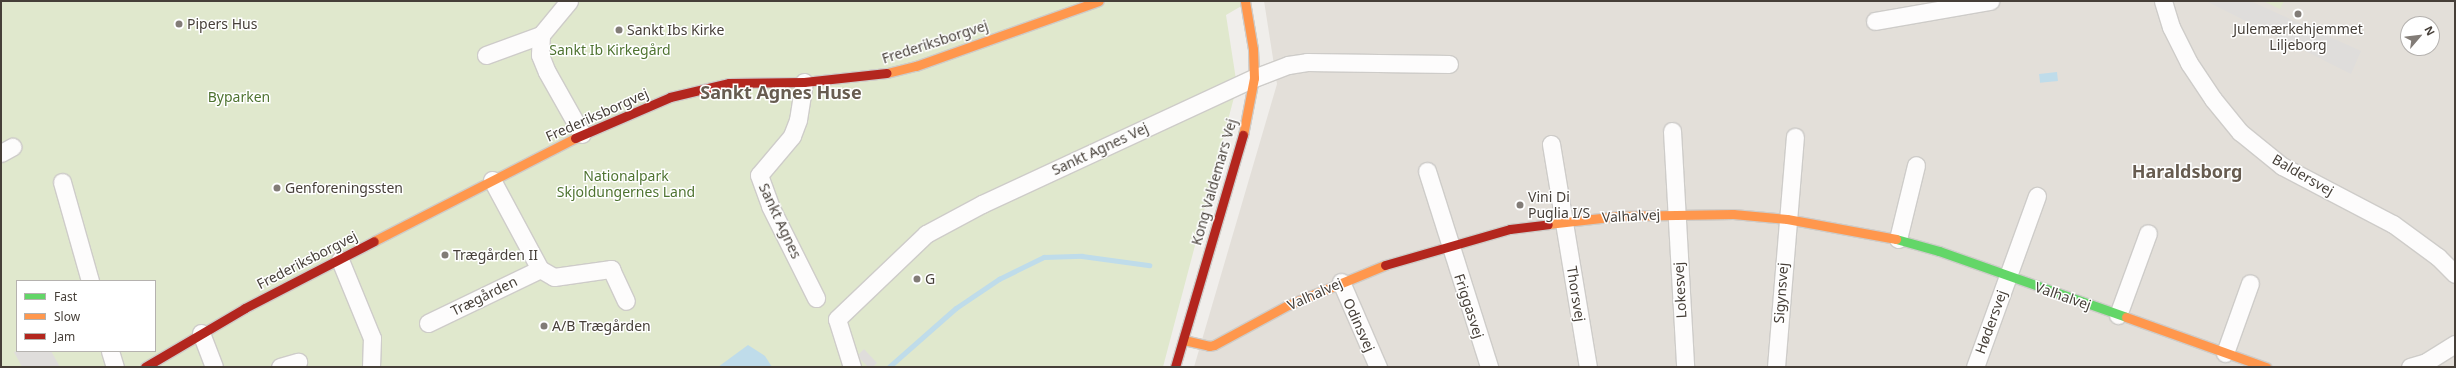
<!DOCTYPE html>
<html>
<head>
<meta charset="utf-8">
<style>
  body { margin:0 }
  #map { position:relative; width:2456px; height:368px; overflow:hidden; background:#f0eeeb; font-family:"Noto Sans",sans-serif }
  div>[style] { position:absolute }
  .residential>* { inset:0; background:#e3dfd9 }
  .green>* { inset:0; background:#e0e8cd }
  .parking>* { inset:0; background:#dfdddb }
  .water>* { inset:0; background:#bfdcea; transform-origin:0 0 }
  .stream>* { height:4.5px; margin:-2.25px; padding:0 2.25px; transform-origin:2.25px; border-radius:2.25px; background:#bfdcea }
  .roads { filter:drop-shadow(1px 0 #ceccc9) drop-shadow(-1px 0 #ceccc9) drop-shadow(0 1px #ceccc9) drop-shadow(0 -1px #ceccc9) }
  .street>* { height:17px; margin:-8.5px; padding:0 8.5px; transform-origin:8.5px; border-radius:8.5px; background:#fdfcfc }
  .fast>* { height:9px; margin:-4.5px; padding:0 4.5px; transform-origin:4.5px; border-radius:4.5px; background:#63d668 }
  .slow>* { height:9px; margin:-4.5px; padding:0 4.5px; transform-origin:4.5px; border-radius:4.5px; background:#ff974d }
  .jam>* { height:9px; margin:-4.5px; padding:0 4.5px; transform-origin:4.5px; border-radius:4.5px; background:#b3261e }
  .dots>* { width:11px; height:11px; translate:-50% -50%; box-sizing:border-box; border:2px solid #fff; border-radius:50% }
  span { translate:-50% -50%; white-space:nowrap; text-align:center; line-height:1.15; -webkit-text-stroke:3px #fff; paint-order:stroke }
  .poi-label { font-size:14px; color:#463f38 }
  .left { translate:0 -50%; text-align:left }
  .street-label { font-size:14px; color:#463f38 }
  .park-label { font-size:14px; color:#4e7330 }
  .district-label { font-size:18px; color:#675c50; font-weight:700 }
  .frame { position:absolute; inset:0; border:2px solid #463f38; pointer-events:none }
  .legend { position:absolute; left:16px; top:280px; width:140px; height:72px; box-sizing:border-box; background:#fff; border:1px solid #b5b2af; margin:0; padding:5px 7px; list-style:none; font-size:12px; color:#463f38 }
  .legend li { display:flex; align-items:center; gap:8px; height:20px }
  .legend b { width:20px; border:1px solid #b5b2af }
  .north { position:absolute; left:2400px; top:16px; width:40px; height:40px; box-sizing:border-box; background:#fff; border:1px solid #b5b2af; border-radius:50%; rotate:62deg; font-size:11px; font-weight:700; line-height:16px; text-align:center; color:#463f38 }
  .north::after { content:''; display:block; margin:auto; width:14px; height:18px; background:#827c77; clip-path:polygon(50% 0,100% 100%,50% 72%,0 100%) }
</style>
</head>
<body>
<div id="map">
  <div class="residential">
    <div style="clip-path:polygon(evenodd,1264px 1px,2455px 1px,2455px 367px,1194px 367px,1277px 84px,1264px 1px,2408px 24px,2432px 24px,2432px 48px,2408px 48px,2408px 24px)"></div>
  </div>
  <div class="green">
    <div style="clip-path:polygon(evenodd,1px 1px,1250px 1px,1226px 15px,1237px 86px,1163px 367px,1px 367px,1px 1px,17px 281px,155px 281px,155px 351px,17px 351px,17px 281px)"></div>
    <div style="clip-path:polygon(2263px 1px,2284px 1px,2280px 9px)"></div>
  </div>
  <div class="parking">
    <div style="clip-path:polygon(2206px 1px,2250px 1px,2361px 51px,2351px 74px)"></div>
    <div style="clip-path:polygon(864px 349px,877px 363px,873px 367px,868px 367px,857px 356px)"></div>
    <div style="clip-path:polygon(17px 351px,51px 351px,60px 367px,22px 367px,14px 352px)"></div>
  </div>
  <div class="water">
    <div style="left:2057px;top:72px;width:9px;height:18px;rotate:84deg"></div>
    <div style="clip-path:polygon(748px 345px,765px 356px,772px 367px,718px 367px)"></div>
  </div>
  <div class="stream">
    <div style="left:889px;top:367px;width:89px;rotate:-41.4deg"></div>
    <div style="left:956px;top:308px;width:52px;rotate:-34deg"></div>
    <div style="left:999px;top:279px;width:50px;rotate:-26.1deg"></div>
    <div style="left:1044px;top:257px;width:38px;rotate:-2deg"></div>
    <div style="left:1082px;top:256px;width:68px;rotate:7.7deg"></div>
  </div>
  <div class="roads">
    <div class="street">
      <div style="left:569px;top:1px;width:44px;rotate:129.5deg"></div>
      <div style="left:541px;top:35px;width:20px;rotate:93deg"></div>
      <div style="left:540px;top:55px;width:18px;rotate:68deg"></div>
      <div style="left:547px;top:72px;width:71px;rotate:60.6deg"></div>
      <div style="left:2163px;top:1px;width:27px;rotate:73deg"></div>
      <div style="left:2171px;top:27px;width:40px;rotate:63.4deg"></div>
      <div style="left:2189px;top:63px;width:43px;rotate:56.3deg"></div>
      <div style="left:2213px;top:99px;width:43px;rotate:50.7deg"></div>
      <div style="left:2240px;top:132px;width:54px;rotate:39deg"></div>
      <div style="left:2282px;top:166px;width:125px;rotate:27.6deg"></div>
      <div style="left:2393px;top:224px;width:56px;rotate:36.3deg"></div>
      <div style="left:2438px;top:257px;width:24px;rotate:45deg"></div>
      <div style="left:1875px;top:21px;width:117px;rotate:-9.9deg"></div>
      <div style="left:486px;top:55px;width:59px;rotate:-20deg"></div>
      <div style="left:804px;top:82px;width:38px;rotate:99deg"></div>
      <div style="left:798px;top:120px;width:17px;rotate:111deg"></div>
      <div style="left:792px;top:136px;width:51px;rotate:130.2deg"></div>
      <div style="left:759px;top:175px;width:33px;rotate:70deg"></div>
      <div style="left:770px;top:206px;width:103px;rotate:63.4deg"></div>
      <div style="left:1672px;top:131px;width:236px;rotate:86.8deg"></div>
      <div style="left:1551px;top:144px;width:226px;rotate:80.6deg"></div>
      <div style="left:1px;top:153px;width:13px;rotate:-29deg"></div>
      <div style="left:1427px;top:171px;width:206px;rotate:72.4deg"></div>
      <div style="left:492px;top:180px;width:101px;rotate:61.7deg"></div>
      <div style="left:62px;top:182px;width:103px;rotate:74.2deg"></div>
      <div style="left:1898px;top:239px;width:76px;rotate:-76.3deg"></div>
      <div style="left:340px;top:260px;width:84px;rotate:67.7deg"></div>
      <div style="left:372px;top:338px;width:29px;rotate:92deg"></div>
      <div style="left:1341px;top:282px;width:93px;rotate:66.5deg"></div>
      <div style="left:2118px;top:315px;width:87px;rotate:-69.9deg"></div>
      <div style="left:428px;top:323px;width:124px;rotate:-25.7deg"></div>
      <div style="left:540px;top:269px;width:16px;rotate:30deg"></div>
      <div style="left:554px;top:277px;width:58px;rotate:-8deg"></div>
      <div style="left:611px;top:269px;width:35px;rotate:65deg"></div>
      <div style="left:201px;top:333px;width:36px;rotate:69deg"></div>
      <div style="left:110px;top:351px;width:17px;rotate:73deg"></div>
      <div style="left:2225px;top:353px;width:74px;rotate:-70.3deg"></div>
      <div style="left:280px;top:367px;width:19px;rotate:-16deg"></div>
      <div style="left:852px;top:367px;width:50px;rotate:-107.4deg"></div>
      <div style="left:837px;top:319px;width:123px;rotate:-43.7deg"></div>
      <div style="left:926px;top:234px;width:64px;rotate:-28.2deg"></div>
      <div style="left:982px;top:204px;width:300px;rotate:-24.9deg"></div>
      <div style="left:1254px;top:78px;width:36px;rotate:-21deg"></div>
      <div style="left:1288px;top:65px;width:19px;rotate:-9deg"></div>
      <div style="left:1307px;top:62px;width:142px;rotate:0.8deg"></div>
      <div style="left:1776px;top:367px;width:231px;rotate:-85.3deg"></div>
      <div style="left:1975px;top:367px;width:182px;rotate:-70.1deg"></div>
      <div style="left:2410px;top:367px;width:17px;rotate:-17deg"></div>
      <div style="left:2426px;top:362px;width:34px;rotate:-32deg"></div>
    </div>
    <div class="fast">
      <div style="left:1896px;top:239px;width:45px;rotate:15.6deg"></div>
      <div style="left:1939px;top:251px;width:198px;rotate:19.4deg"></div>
    </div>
    <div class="slow">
      <div style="left:887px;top:73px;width:30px;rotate:-14deg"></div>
      <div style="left:916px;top:66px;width:194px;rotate:-19.6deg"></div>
      <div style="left:1243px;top:135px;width:58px;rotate:-79.1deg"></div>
      <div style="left:1254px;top:78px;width:29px;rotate:-92deg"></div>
      <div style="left:1253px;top:49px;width:49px;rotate:-99.5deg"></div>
      <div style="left:1548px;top:224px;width:71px;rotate:-6.4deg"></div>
      <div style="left:1619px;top:216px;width:114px;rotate:-1deg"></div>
      <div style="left:1733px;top:214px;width:54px;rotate:5.3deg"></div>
      <div style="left:1787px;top:219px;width:111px;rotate:10.4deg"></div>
      <div style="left:374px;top:241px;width:226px;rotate:-27.1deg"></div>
      <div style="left:2126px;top:317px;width:149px;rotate:19.7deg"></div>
      <div style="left:1184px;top:340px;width:26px;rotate:13deg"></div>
      <div style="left:1209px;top:346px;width:5px;rotate:-11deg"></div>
      <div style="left:1214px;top:345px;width:84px;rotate:-28.4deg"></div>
      <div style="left:1288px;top:305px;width:105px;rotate:-22.4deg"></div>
    </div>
    <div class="jam">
      <div style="left:575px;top:138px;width:103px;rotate:-23.3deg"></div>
      <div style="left:670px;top:97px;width:61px;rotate:-13.3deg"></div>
      <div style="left:729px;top:83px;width:75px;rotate:-0.8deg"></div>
      <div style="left:804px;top:82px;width:83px;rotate:-6.2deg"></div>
      <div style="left:1385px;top:265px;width:130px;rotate:-16.1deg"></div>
      <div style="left:1510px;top:229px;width:38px;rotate:-7deg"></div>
      <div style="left:145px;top:367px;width:116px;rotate:-30.5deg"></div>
      <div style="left:245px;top:308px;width:145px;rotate:-27.4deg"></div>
      <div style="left:1175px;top:367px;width:242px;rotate:-73.7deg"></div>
    </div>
  </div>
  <div class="dots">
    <div style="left:2298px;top:14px;background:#827c77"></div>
    <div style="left:179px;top:24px;background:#827c77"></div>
    <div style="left:619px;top:30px;background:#827c77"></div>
    <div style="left:277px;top:188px;background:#827c77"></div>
    <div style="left:1520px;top:205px;background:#827c77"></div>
    <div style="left:445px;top:255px;background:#827c77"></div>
    <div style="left:917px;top:279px;background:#827c77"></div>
    <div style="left:544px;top:326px;background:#827c77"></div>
  </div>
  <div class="poi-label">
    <span class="left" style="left:187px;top:24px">Pipers Hus</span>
    <span style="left:2298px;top:37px">Julemærkehjemmet<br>Liljeborg</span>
    <span class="left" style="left:627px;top:30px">Sankt Ibs Kirke</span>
    <span class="left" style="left:285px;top:188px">Genforeningssten</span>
    <span class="left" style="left:1528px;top:205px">Vini Di<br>Puglia I/S</span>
    <span class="left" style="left:453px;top:255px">Trægården II</span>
    <span class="left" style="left:925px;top:279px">G</span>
    <span class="left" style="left:552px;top:326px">A/B Trægården</span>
  </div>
  <div class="street-label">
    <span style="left:935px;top:42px;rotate:-18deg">Frederiksborgvej</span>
    <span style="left:597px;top:115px;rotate:-24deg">Frederiksborgvej</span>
    <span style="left:1100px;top:149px;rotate:-25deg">Sankt Agnes Vej</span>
    <span style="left:2303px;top:175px;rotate:30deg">Baldersvej</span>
    <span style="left:1214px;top:182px;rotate:-74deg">Kong Valdemars Vej</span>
    <span style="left:1631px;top:216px;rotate:-3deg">Valhalvej</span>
    <span style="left:780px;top:221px;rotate:65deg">Sankt Agnes</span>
    <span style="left:307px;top:260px;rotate:-27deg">Frederiksborgvej</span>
    <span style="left:1680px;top:290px;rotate:-93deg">Lokesvej</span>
    <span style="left:1781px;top:293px;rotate:-86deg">Sigynsvej</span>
    <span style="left:1315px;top:294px;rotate:-24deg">Valhalvej</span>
    <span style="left:1576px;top:294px;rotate:81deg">Thorsvej</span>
    <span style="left:484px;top:296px;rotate:-26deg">Trægården</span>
    <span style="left:2063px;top:296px;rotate:19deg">Valhalvej</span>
    <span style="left:1469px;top:306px;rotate:72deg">Friggasvej</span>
    <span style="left:1991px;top:322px;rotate:-70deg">Hødersvej</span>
    <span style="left:1359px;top:325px;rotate:66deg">Odinsvej</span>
  </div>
  <div class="park-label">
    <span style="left:610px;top:50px">Sankt Ib Kirkegård</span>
    <span style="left:239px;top:97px">Byparken</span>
    <span style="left:626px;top:184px">Nationalpark<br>Skjoldungernes Land</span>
  </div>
  <div class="district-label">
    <span style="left:781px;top:92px">Sankt Agnes Huse</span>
    <span style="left:2187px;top:171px">Haraldsborg</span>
  </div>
  <div class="frame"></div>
  <ul class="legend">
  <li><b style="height:5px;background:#63d668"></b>Fast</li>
  <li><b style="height:5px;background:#ff974d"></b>Slow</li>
  <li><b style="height:5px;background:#b3261e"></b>Jam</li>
  </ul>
  <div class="north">N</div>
</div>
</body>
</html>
